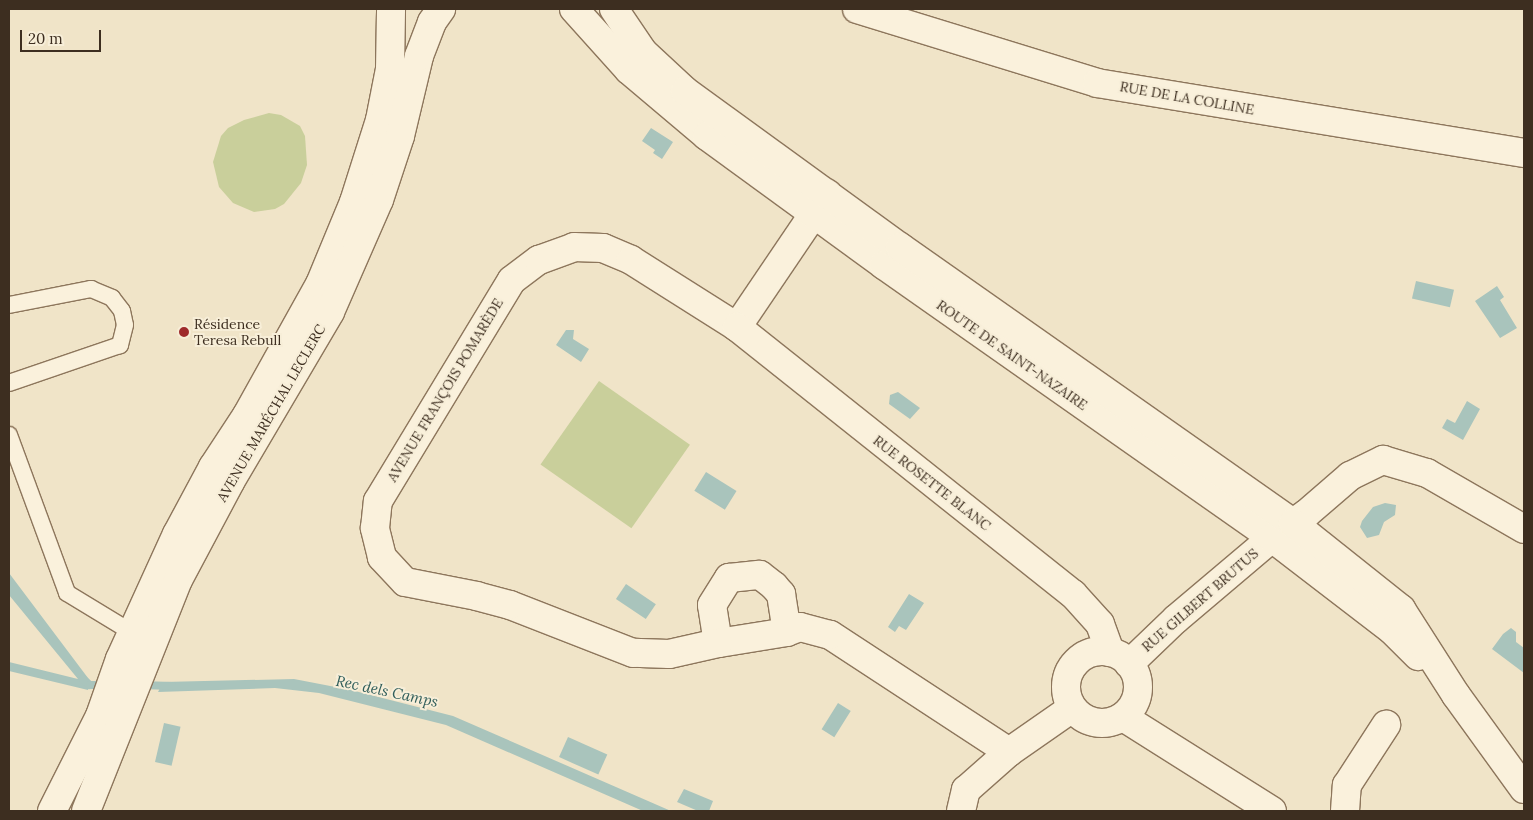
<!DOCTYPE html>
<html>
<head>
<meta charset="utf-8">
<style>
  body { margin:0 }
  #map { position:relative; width:1533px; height:820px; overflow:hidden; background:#f0e4c8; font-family:Lora,serif }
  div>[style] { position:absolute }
  .green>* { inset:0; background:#c9cf9b; transform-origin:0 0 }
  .water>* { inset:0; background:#a9c4bc; transform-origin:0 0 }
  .stream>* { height:8px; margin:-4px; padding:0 4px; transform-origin:4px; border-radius:4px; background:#a9c4bc }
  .roads { filter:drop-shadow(1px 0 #8d765c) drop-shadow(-1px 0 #8d765c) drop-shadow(0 1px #8d765c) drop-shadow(0 -1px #8d765c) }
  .lane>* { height:16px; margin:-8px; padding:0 8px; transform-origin:8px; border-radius:8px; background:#faf1dc }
  .street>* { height:28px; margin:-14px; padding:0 14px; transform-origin:14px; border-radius:14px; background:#faf1dc }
  .street>.ring { margin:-14px; padding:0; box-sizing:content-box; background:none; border:28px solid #faf1dc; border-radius:50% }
  .secondary>* { height:28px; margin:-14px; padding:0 14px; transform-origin:14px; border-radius:14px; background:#faf1dc }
  .dots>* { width:14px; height:14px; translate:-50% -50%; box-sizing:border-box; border:2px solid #f7eed8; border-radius:50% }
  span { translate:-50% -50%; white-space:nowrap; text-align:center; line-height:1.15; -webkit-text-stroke:4px #f7eed8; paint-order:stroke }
  .street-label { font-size:14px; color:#3d2e20 }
  .poi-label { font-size:14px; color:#3d2e20 }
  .left { translate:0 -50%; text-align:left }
  .water-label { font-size:15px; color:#2f5d5a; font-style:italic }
  .frame { position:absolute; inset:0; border:10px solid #3d2e20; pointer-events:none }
  .scale { position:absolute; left:20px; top:30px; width:81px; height:22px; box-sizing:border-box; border:2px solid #3d2e20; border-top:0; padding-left:6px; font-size:15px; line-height:18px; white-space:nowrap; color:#3d2e20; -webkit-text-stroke:4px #f7eed8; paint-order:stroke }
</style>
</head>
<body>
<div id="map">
  <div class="green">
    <div style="clip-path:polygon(269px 113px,281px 115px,300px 126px,305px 136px,307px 165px,301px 183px,284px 204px,275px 209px,254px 212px,233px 203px,219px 187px,213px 162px,221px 136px,228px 128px,244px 120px)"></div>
    <div style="left:599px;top:381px;width:111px;height:102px;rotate:35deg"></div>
  </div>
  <div class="water">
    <div style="clip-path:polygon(651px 128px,673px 142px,662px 159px,653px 153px,655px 150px,642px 141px)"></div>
    <div style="left:1416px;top:281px;width:39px;height:18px;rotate:13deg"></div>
    <div style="clip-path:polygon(1497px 286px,1504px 297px,1500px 300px,1517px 328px,1500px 338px,1475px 301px)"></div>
    <div style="clip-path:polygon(566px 330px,574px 330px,573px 339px,589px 349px,581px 362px,556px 345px)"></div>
    <div style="clip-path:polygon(898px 392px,920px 408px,910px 419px,889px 404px,890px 395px)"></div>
    <div style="clip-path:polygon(1467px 401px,1480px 409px,1463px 440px,1442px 428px,1447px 419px,1455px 423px)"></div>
    <div style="left:706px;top:472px;width:36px;height:22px;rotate:32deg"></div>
    <div style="clip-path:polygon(1385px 503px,1396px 505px,1395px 515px,1384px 522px,1379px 535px,1367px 538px,1360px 527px,1362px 521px,1373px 507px)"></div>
    <div style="clip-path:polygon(9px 573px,91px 682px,88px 690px,9px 671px,9px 662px,78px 679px,9px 595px)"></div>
    <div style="left:626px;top:584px;width:36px;height:18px;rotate:34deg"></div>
    <div style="clip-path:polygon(909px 594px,924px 603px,906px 630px,899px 626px,895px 632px,888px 627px)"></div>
    <div style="clip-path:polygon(1511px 628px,1516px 632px,1516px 642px,1524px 648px,1524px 673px,1492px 649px,1503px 634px)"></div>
    <div style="clip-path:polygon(294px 679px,351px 690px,453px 716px,671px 811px,643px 811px,446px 725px,319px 693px,275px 688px,158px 692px,163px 682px)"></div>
    <div style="left:838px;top:703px;width:15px;height:31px;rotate:32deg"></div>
    <div style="left:164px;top:723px;width:17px;height:40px;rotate:13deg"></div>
    <div style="left:568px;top:737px;width:43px;height:22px;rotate:24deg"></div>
    <div style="clip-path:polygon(684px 789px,713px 801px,709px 811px,698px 811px,677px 802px)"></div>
  </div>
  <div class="stream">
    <div style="left:83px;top:679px;width:9px;rotate:41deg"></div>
    <div style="left:90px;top:685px;width:17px"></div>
    <div style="left:141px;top:685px;width:31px;rotate:2deg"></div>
  </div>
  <div class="roads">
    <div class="lane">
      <div style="left:9px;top:305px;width:84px;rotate:-11deg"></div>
      <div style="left:91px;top:289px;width:23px;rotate:23deg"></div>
      <div style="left:112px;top:298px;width:16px;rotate:52deg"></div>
      <div style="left:122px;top:311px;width:14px;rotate:78deg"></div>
      <div style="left:125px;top:325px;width:21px;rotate:104deg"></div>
      <div style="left:120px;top:345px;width:117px;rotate:161.1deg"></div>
      <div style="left:9px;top:435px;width:168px;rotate:69.8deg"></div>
      <div style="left:67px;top:593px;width:66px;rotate:31.3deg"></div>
      <div style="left:123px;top:627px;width:19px;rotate:21deg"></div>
    </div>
    <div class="street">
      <div style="left:857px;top:9px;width:251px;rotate:17.1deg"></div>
      <div style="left:1097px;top:83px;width:433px;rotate:9.3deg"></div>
      <div style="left:737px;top:327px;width:161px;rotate:-55.9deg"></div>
      <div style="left:718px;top:643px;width:38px;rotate:-99deg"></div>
      <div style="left:712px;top:605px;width:32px;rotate:-58deg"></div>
      <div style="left:729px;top:578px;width:31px;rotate:-6deg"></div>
      <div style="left:760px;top:575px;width:18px;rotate:38deg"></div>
      <div style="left:774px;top:586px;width:11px;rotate:49deg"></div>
      <div style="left:781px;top:594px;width:38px;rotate:81deg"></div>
      <div class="ring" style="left:1066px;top:651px;width:44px;height:44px"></div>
      <div style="left:1129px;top:664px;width:65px;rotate:-43.8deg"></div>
      <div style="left:1176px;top:619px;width:126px;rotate:-40.2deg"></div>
      <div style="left:1272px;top:538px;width:42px;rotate:-35.2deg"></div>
      <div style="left:1306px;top:514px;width:58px;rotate:-40.8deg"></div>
      <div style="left:1350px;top:476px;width:37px;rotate:-26deg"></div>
      <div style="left:1383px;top:460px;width:46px;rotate:16.5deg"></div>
      <div style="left:1427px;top:473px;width:112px;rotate:30deg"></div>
      <div style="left:1123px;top:717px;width:176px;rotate:32.2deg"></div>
      <div style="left:1009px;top:752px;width:214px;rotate:-146.8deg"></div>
      <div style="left:830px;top:635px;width:31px;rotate:-165deg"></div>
      <div style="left:800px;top:627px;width:14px;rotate:159deg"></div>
      <div style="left:787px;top:632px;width:70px;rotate:170.9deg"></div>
      <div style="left:718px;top:643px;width:50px;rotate:167.3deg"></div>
      <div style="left:669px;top:654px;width:36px;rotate:-178deg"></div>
      <div style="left:633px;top:653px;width:132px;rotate:-158.7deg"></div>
      <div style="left:510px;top:605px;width:34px;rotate:-165deg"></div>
      <div style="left:477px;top:596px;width:73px;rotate:-169deg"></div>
      <div style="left:405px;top:582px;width:34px;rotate:-133deg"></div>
      <div style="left:382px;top:557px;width:30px;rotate:-104deg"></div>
      <div style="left:375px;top:528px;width:27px;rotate:-84deg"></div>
      <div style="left:378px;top:501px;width:258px;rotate:-58.8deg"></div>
      <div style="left:512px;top:280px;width:34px;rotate:-37deg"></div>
      <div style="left:539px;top:260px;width:37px;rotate:-20deg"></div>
      <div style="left:574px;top:247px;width:29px;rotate:2deg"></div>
      <div style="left:603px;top:248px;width:30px;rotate:23deg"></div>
      <div style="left:631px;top:260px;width:125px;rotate:32.3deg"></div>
      <div style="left:737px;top:327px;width:429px;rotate:38.5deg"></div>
      <div style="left:1073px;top:594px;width:40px;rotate:48deg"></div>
      <div style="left:1100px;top:624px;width:30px;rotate:70deg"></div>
      <div style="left:961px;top:811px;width:22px;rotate:-77deg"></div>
      <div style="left:966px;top:790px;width:57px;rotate:-41.5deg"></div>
      <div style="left:1009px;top:752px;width:77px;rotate:-34.9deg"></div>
      <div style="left:1345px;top:811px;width:26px;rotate:-86deg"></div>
      <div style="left:1347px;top:785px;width:72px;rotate:-57deg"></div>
    </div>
    <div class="secondary">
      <div style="left:574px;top:9px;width:82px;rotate:48deg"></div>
      <div style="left:629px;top:70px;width:102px;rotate:40.2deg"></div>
      <div style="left:707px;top:136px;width:219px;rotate:36.1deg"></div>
      <div style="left:884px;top:265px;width:474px;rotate:35.1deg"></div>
      <div style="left:1272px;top:538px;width:151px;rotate:37.5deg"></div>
      <div style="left:1392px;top:630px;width:37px;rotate:45deg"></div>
      <div style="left:614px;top:9px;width:52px;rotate:56deg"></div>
      <div style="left:643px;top:52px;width:57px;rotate:42.9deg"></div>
      <div style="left:685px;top:91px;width:266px;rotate:36deg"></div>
      <div style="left:900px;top:247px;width:480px;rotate:35.1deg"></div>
      <div style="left:1293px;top:523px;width:138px;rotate:38.5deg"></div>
      <div style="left:1401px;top:609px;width:102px;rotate:57.4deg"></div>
      <div style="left:1456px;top:695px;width:116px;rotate:54.1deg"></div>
      <div style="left:52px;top:811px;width:106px;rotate:-63.2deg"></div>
      <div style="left:100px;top:716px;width:60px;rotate:-70.7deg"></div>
      <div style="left:120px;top:659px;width:137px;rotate:-65.5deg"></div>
      <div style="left:177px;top:534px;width:76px;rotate:-61.8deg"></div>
      <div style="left:213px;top:467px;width:62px;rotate:-56.8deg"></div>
      <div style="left:247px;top:415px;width:150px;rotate:-60.9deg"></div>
      <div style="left:320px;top:284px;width:89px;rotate:-67.5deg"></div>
      <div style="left:354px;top:202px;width:86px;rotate:-72.4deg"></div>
      <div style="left:380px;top:120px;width:52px;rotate:-78.9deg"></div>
      <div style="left:390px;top:69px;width:60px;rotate:-89deg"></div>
      <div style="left:86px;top:811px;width:249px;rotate:-68.3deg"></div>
      <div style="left:178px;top:580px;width:111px;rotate:-62deg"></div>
      <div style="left:230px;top:482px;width:197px;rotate:-59.5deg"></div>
      <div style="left:330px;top:312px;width:122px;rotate:-66.4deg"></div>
      <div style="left:379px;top:200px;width:67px;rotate:-71.8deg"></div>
      <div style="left:400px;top:136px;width:82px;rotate:-76.6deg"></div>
      <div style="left:419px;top:56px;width:36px;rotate:-69deg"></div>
      <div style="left:432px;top:22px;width:16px;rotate:-55deg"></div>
    </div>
  </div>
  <div class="dots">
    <div style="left:184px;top:332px;background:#9e2a2b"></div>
  </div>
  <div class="street-label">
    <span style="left:1187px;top:98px;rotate:10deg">RUE DE LA COLLINE</span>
    <span style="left:1012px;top:355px;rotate:35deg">ROUTE DE SAINT-NAZAIRE</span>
    <span style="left:445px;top:390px;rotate:-59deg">AVENUE FRANÇOIS POMARÈDE</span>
    <span style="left:271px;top:413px;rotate:-60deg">AVENUE MARÉCHAL LECLERC</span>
    <span style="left:932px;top:483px;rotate:38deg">RUE ROSETTE BLANC</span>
    <span style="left:1200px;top:600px;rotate:-41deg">RUE GILBERT BRUTUS</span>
  </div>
  <div class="poi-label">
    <span class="left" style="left:194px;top:332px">Résidence<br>Teresa Rebull</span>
  </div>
  <div class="water-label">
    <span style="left:387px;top:691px;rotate:12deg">Rec dels Camps</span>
  </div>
  <div class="frame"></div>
  <div class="scale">20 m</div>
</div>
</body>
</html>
